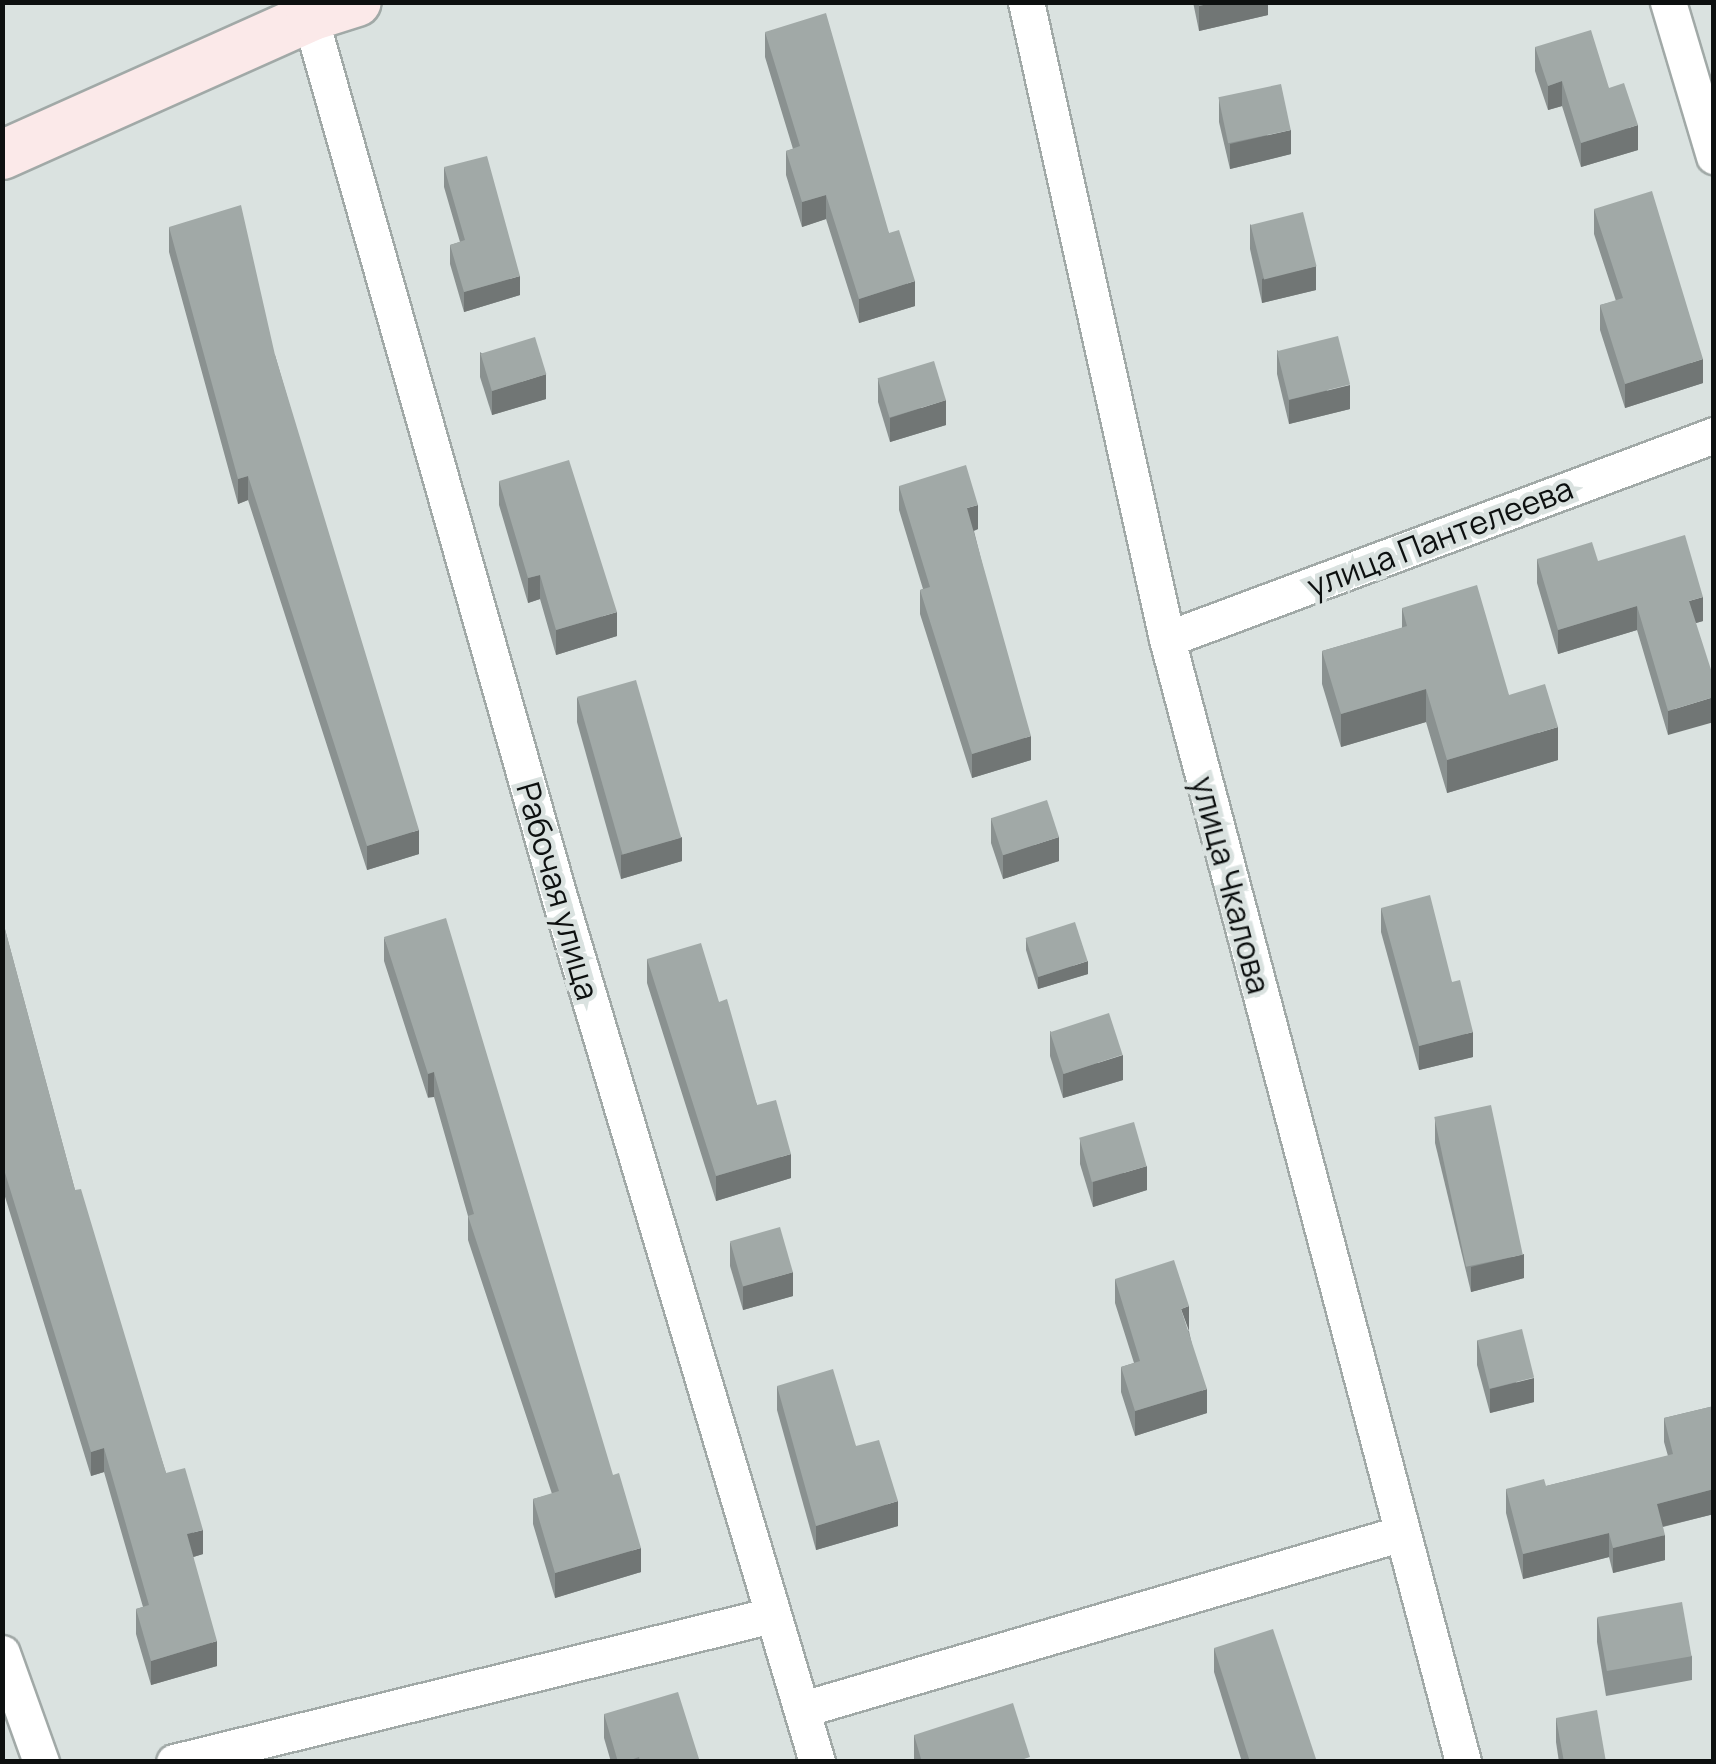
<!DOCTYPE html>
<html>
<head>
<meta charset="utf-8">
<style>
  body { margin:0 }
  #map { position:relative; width:1716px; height:1764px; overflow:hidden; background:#dae2e0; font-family:Manrope,sans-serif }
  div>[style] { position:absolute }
  .roads { filter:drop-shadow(2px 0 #a1a9a7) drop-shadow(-2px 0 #a1a9a7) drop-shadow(0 2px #a1a9a7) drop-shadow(0 -2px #a1a9a7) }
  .street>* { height:35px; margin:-17.5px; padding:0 17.5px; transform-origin:17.5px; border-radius:17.5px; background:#fff }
  .secondary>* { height:48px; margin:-24px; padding:0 24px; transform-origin:24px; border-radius:24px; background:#fbe9e9 }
  .wall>* { inset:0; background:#8a9190 }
  .shaded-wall>* { inset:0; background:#717675; transform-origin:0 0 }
  .building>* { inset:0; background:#a1a9a7; transform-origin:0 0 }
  span { translate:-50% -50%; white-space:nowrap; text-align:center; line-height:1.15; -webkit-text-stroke:9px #dae2e0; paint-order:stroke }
  .street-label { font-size:32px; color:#0d1010 }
  .frame { position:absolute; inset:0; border:5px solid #0d1010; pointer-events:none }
</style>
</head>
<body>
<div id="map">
  <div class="roads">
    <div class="street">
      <div style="left:1026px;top:2px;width:652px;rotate:77.52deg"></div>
      <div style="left:1167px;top:639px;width:1161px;rotate:75.23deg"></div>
      <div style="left:1668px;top:2px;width:161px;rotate:73.4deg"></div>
      <div style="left:310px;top:17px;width:910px;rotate:74.19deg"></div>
      <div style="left:558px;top:893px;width:907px;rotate:73.4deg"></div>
      <div style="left:1167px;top:639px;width:584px;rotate:-20.45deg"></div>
      <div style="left:2px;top:1653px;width:116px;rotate:70.3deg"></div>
      <div style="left:803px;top:1709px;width:621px;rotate:-16.36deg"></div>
      <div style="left:174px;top:1762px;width:616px;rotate:-13.81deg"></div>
    </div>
    <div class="secondary">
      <div style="left:2px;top:155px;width:338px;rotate:-24.1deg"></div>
      <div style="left:310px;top:17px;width:49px;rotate:-17.7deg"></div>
    </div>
  </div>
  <div class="wall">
    <div style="clip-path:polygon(1193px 2px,1268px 2px,1268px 15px,1199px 31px)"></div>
    <div style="clip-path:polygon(765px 32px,889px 233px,915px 306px,859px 323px,826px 219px,802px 227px,786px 175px,786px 151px,793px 149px,765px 57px)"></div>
    <div style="clip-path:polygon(1535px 47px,1609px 88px,1638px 150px,1581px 167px,1562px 106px,1548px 110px,1535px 71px)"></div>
    <div style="clip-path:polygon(1219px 98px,1291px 154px,1230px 169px,1219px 122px)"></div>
    <div style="clip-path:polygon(444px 167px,520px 295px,464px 312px,450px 264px,450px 245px,460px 242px,444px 187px)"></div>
    <div style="clip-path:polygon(1594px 209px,1703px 383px,1625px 408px,1600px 330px,1600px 305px,1616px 301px,1594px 234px)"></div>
    <div style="clip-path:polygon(1250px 224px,1316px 290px,1262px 303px,1250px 249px)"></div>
    <div style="clip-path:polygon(169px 227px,275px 355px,419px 854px,367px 870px,248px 500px,238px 504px,169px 252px)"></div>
    <div style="clip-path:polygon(1277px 350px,1350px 409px,1289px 424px,1277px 374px)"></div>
    <div style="clip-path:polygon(480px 352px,546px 399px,492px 415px,480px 377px)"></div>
    <div style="clip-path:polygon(878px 378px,946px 425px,890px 442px,878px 402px)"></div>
    <div style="clip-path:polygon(499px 481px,617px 636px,556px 655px,540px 599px,528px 603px,499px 505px)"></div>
    <div style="clip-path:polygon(899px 486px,978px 529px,974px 531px,1031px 760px,972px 778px,920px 614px,920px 590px,923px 589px,899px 510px)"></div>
    <div style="clip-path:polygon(1537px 559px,1703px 621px,1696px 623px,1668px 735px,1637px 630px,1558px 654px,1537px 583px)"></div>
    <div style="clip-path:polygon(1402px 608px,1509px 695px,1558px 760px,1447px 793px,1426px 722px,1341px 747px,1322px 684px,1322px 651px,1402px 628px)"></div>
    <div style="clip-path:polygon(577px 697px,682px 861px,621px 879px,577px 722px)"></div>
    <div style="clip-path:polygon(991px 818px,1059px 861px,1003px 879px,991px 843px)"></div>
    <div style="clip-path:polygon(1381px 908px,1452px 982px,1473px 1057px,1419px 1070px,1381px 932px)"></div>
    <div style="clip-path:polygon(2px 918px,75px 1190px,166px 1473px,203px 1554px,193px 1557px,217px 1666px,151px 1685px,136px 1634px,136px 1609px,143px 1607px,104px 1472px,91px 1476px,2px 1187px)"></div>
    <div style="clip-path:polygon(384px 937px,641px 1572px,555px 1598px,533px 1524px,533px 1499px,552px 1494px,468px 1240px,468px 1216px,434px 1097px,428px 1098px,384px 961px)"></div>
    <div style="clip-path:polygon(1026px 938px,1088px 974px,1038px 989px,1026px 950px)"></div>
    <div style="clip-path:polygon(647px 959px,719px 1002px,757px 1105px,791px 1178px,716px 1201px,647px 983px)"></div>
    <div style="clip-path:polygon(1050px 1031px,1123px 1080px,1063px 1098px,1050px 1056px)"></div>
    <div style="clip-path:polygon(1435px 1119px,1524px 1278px,1471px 1292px,1435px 1143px)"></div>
    <div style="clip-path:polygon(1080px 1139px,1147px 1190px,1093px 1207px,1080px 1164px)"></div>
    <div style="clip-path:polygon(730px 1242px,793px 1296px,743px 1310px,730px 1266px)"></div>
    <div style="clip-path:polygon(1115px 1279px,1189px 1331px,1207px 1413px,1135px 1436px,1121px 1392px,1121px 1367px,1134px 1363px,1115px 1303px)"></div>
    <div style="clip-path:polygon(1477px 1340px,1534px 1402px,1490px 1413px,1477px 1365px)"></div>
    <div style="clip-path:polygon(777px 1386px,856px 1446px,898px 1526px,816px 1550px,777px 1410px)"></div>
    <div style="clip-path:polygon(1714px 1406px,1714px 1514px,1663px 1527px,1665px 1560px,1613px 1573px,1609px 1557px,1523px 1579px,1506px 1513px,1506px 1489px,1546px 1486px,1668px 1456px,1664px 1442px,1664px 1418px)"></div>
    <div style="clip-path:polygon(1597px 1618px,1692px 1656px,1692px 1680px,1606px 1696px,1597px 1642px)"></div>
    <div style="clip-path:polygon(1214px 1648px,1317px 1762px,1242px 1762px,1214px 1672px)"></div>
    <div style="clip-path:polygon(604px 1714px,700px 1762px,611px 1762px,604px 1738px)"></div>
    <div style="clip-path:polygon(1556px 1718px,1606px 1762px,1559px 1762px,1556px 1742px)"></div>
    <div style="clip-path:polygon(914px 1735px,1030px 1762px,914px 1762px)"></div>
  </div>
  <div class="shaded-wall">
    <div style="clip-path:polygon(1216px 2px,1268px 2px,1268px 15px,1199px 31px,1199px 6px)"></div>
    <div style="clip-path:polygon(1562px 81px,1562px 106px,1548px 110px,1548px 86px)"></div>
    <div style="clip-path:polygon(1638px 125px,1638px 150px,1581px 167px,1581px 143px)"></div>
    <div style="clip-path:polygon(1291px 130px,1291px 154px,1230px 169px,1230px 144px)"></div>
    <div style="clip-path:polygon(826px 195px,826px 219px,802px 227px,802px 202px)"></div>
    <div style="clip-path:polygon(1316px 266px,1316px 290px,1262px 303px,1262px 279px)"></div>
    <div style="clip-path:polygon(520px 276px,520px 295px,464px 312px,464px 292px)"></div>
    <div style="clip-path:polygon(915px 281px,915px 306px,859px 323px,859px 299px)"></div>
    <div style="clip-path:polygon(1703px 359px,1703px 383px,1625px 408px,1625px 384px)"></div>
    <div style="clip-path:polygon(546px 374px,546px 399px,492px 415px,492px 391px)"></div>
    <div style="clip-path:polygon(1350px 385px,1350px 409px,1289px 424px,1289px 400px)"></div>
    <div style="clip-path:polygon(946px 400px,946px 425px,890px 442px,890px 418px)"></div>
    <div style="clip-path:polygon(248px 476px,248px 500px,238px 504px,238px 479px)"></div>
    <div style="clip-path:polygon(978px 505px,978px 529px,967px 533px,967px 508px)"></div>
    <div style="clip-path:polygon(540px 575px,540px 599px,528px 603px,528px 578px)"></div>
    <div style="clip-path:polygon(1703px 597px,1703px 621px,1689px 625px,1689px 601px)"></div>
    <div style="clip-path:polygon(1637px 606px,1637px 630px,1558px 654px,1558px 630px)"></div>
    <div style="clip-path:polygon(617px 612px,617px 636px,556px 655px,556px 630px)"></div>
    <div style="clip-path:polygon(1426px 689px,1426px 722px,1341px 747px,1341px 714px)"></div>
    <div style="clip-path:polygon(1714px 697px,1714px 722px,1668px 735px,1668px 711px)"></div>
    <div style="clip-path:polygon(1558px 727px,1558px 760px,1447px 793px,1447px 760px)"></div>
    <div style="clip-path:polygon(1031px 736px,1031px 760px,972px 778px,972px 754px)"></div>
    <div style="clip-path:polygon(419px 830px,419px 854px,367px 870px,367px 846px)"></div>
    <div style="clip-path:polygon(682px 837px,682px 861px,621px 879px,621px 855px)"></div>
    <div style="clip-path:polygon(1059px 837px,1059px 861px,1003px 879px,1003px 855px)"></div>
    <div style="clip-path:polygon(1088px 961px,1088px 974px,1038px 989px,1038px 977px)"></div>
    <div style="clip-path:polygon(1473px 1032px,1473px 1057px,1419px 1070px,1419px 1046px)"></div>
    <div style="clip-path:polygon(1123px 1055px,1123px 1080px,1063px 1098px,1063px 1074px)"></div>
    <div style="left:434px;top:1072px;width:25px;height:6px;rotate:90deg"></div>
    <div style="clip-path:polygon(791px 1154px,791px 1178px,716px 1201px,716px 1176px)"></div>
    <div style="clip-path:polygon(1147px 1166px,1147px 1190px,1093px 1207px,1093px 1182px)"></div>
    <div style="clip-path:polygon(1524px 1254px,1524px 1278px,1471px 1292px,1471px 1267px)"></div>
    <div style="clip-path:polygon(793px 1272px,793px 1296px,743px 1310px,743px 1286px)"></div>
    <div style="clip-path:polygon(1189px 1306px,1189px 1331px,1181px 1309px)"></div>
    <div style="clip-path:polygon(1534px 1378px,1534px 1402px,1490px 1413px,1490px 1389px)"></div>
    <div style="clip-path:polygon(1207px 1389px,1207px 1413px,1135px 1436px,1135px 1411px)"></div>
    <div style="clip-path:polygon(104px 1448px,104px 1472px,91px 1476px,91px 1452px)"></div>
    <div style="clip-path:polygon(1714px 1489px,1714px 1514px,1657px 1528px,1657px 1504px)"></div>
    <div style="clip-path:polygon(898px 1501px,898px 1526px,816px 1550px,816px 1526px)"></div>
    <div style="clip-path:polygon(203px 1530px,203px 1554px,187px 1559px,187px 1534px)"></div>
    <div style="clip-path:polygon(1609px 1533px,1609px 1557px,1523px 1579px,1523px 1554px)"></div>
    <div style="clip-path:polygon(1665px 1535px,1665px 1560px,1613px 1573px,1613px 1548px)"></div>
    <div style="clip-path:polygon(641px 1548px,641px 1572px,555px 1598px,555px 1573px)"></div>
    <div style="clip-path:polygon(217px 1641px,217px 1666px,151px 1685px,151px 1661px)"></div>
  </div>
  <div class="building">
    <div style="clip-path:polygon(1199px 2px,1216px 2px,1199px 6px)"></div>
    <div style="clip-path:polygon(826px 13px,889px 233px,899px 230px,915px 281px,859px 299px,826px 195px,802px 202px,786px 151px,800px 146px,765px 32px)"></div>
    <div style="clip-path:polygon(1591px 30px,1609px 88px,1624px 83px,1638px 125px,1581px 143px,1562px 81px,1548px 86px,1535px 47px)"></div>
    <div style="left:1281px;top:84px;width:47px;height:64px;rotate:78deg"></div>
    <div style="clip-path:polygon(487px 156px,520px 276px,464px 292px,450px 245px,465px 240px,444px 167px)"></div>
    <div style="clip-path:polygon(1652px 191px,1703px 359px,1625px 384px,1600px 305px,1623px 298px,1594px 209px)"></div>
    <div style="clip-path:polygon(241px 205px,275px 355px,419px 830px,367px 846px,248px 476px,238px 479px,169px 227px)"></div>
    <div style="left:1303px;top:212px;width:56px;height:54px;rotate:76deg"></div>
    <div style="left:1338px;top:336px;width:50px;height:63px;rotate:76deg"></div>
    <div style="left:535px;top:337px;width:39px;height:57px;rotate:73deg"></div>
    <div style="left:934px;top:361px;width:41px;height:59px;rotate:73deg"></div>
    <div style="clip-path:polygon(569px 460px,617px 612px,556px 630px,540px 575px,528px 578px,499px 481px)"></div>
    <div style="clip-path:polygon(966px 465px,978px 505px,967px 508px,1031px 736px,972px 754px,920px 590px,930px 587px,899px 486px)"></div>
    <div style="clip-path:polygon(1685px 535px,1703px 597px,1689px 601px,1714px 679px,1714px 697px,1668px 711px,1637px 606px,1558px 630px,1537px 559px,1592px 542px,1598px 561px)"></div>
    <div style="clip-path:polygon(1477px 585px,1509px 695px,1545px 684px,1558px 727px,1447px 760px,1426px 689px,1341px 714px,1322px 651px,1407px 626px,1402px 608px)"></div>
    <div style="left:636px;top:680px;width:164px;height:61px;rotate:74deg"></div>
    <div style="left:1047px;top:800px;width:39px;height:59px;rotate:72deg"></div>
    <div style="clip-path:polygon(1430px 895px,1452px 982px,1460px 980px,1473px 1032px,1419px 1046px,1381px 908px)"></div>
    <div style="clip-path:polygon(2px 918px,75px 1190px,81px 1189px,166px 1473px,185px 1468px,203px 1530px,187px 1534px,217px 1641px,151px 1661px,136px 1609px,149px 1605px,104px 1448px,91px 1452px,2px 1163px)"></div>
    <div style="clip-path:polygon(446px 918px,613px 1475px,619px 1473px,641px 1548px,555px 1573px,533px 1499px,559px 1491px,468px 1216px,474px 1214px,434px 1072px,428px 1074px,384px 937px)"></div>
    <div style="left:1075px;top:922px;width:41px;height:52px;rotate:72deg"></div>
    <div style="clip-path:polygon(701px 943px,719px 1002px,727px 999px,757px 1105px,776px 1100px,791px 1154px,716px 1176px,647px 959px)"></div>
    <div style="left:1109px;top:1013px;width:44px;height:62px;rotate:72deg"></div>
    <div style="left:1491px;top:1105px;width:153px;height:58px;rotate:78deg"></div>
    <div style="left:1134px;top:1122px;width:46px;height:57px;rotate:74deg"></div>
    <div style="left:780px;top:1227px;width:47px;height:52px;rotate:74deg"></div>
    <div style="clip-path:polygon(1174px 1260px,1189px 1306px,1181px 1309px,1207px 1389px,1135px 1411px,1121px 1367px,1140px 1361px,1115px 1279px)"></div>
    <div style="left:1522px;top:1329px;width:50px;height:46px;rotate:76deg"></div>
    <div style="clip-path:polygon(833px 1369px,856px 1446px,879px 1440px,898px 1501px,816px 1526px,777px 1386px)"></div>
    <div style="clip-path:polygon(1714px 1406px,1714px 1489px,1657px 1504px,1665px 1535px,1613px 1548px,1609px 1533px,1523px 1554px,1506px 1489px,1544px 1479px,1546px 1486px,1673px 1454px,1664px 1418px)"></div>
    <div style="left:1682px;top:1602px;width:55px;height:86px;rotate:80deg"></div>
    <div style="clip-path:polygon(1273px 1629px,1317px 1762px,1250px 1762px,1214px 1648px)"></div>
    <div style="clip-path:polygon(678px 1692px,700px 1762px,640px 1762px,639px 1757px,625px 1762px,618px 1762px,604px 1714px)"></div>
    <div style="clip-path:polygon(1013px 1703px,1030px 1757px,1015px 1762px,922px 1762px,914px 1735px)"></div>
    <div style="clip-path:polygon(1597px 1710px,1606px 1762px,1564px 1762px,1556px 1718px)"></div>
  </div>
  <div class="street-label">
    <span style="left:1440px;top:537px;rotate:-21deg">улица Пантелеева</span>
    <span style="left:1231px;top:885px;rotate:75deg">улица Чкалова</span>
    <span style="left:558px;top:891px;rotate:74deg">Рабочая улица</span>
  </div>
  <div class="frame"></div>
</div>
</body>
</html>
